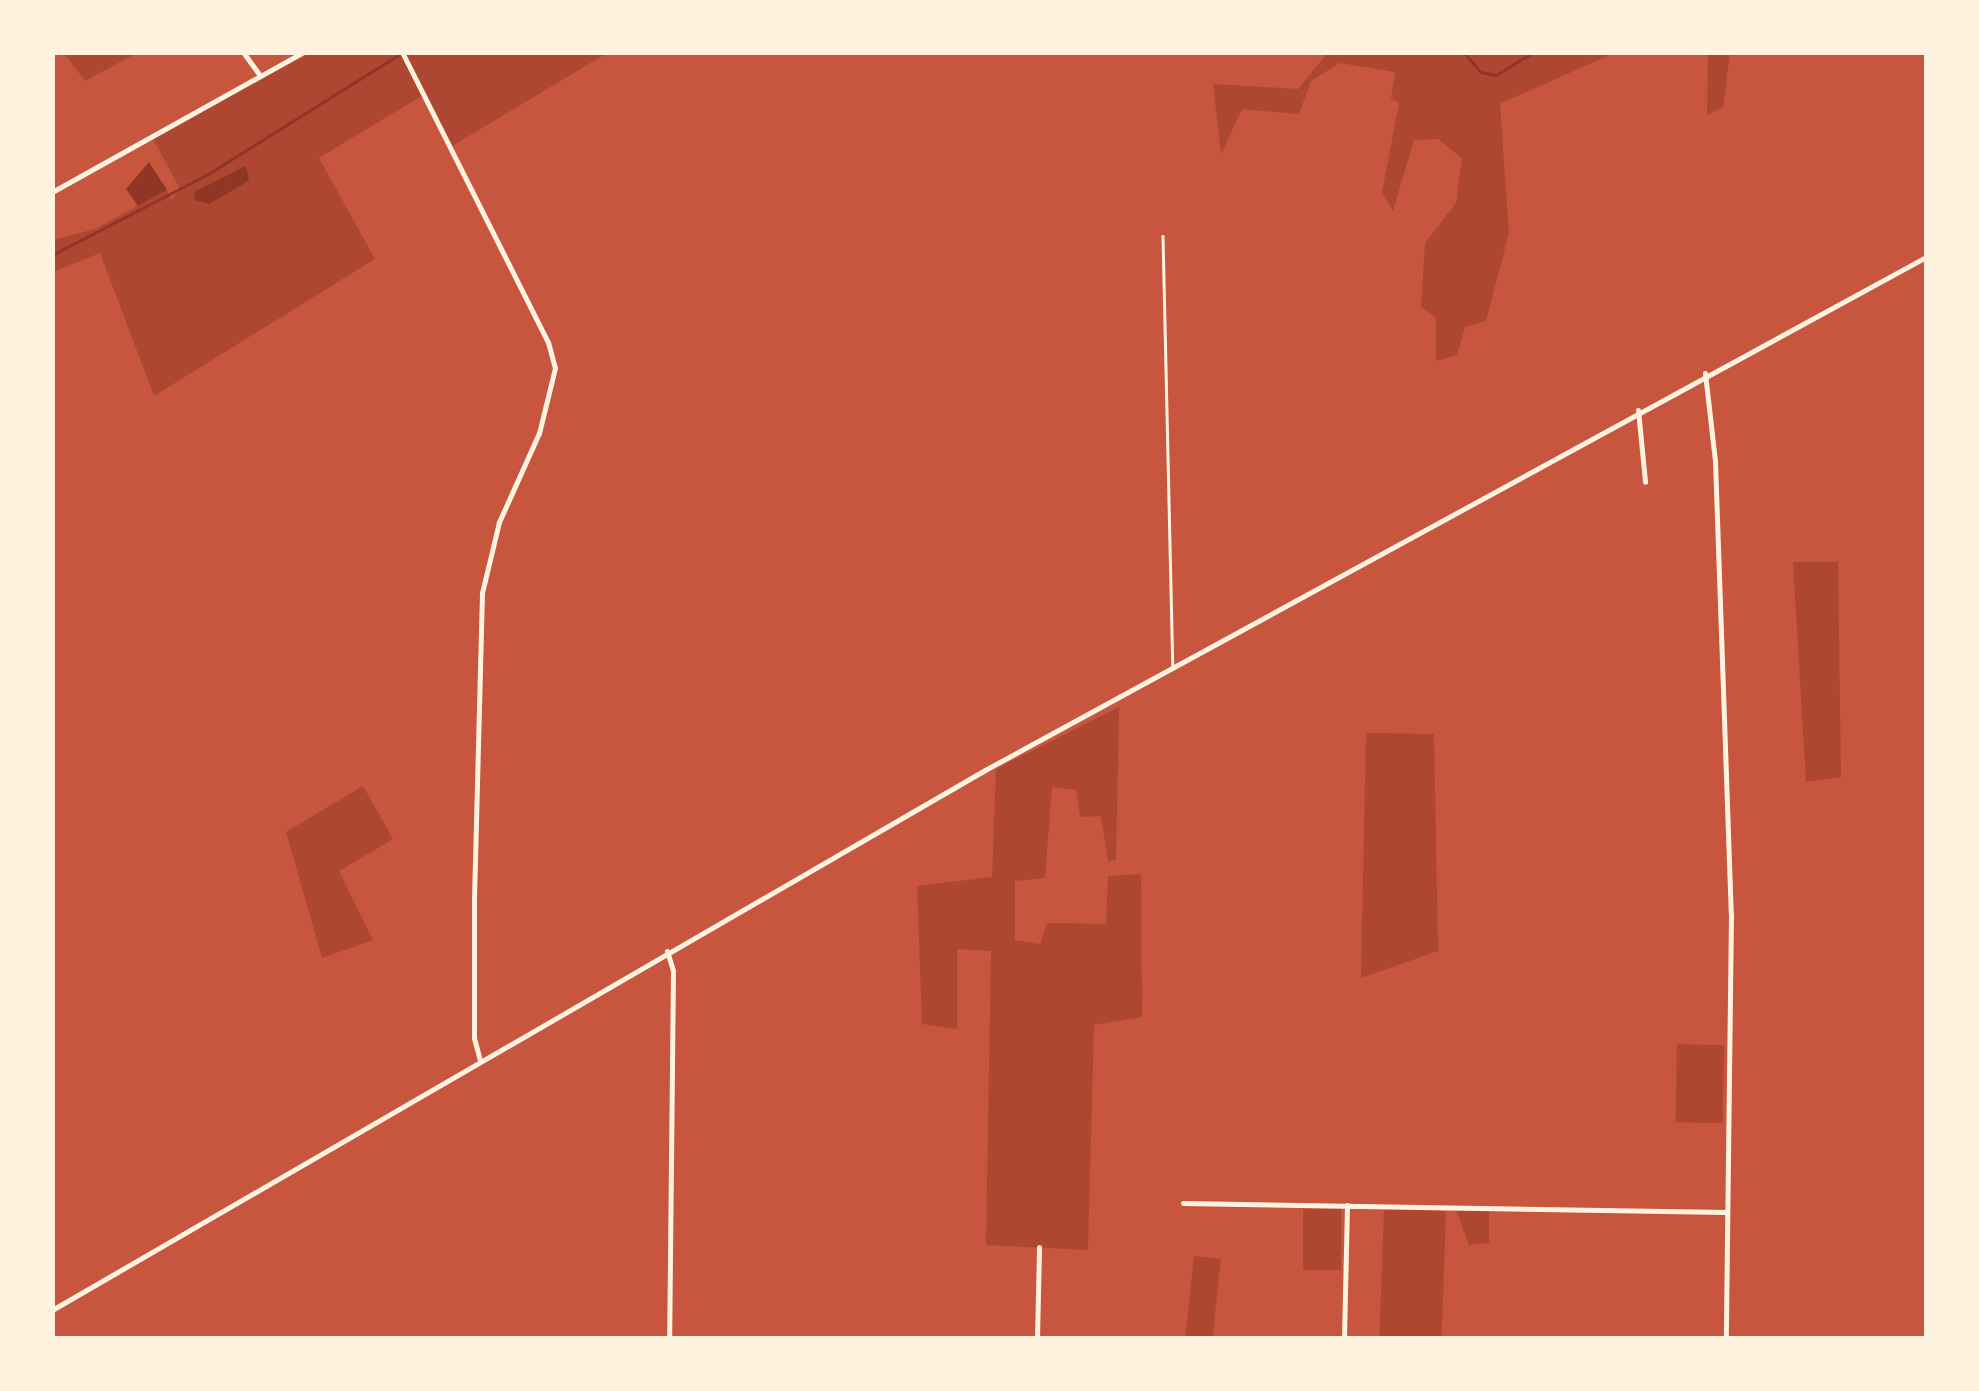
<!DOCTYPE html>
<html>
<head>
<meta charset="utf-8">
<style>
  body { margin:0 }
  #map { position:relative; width:1979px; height:1391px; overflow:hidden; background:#c8553d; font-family:"Public Sans",sans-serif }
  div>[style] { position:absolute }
  .green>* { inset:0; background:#ae4732; transform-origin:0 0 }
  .water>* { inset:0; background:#8f3625 }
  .stream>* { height:2.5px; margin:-1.25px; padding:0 1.25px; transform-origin:1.25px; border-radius:1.25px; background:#8f3625 }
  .service>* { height:2.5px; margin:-1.25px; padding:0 1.25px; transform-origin:1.25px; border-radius:1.25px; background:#fff3e0 }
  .minor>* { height:5px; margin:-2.5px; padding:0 2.5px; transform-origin:2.5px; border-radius:2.5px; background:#fff3e0 }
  span { translate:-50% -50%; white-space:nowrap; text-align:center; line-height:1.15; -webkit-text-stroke:9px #fff3e0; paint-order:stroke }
  .frame { position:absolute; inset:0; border:55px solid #fff3e0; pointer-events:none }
</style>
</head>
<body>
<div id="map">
  <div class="green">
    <div style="clip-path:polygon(64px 53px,137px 53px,85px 81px)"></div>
    <div style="clip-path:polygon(311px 53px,607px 53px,452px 146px,425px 94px,319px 158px,375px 259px,154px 396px,100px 253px,53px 272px,53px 240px,95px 229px,167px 190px,171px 200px,180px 189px,151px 135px)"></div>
    <div style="clip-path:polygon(1614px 53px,1500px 104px,1509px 233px,1486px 321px,1465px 327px,1457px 355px,1436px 361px,1436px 318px,1421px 307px,1425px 243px,1456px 203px,1462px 158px,1438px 139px,1414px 140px,1393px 211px,1382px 193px,1399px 102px,1391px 99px,1395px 72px,1340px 63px,1311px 81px,1299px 114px,1242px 109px,1221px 154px,1213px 84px,1298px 89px,1326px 55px)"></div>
    <div style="clip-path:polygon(1708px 53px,1730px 53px,1723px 107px,1707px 115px)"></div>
    <div style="clip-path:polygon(1793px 562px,1838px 562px,1841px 777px,1806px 782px)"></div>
    <div style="clip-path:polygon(1119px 707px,1116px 860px,1108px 861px,1101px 816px,1080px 817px,1076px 790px,1052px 787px,1045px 878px,1015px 881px,1015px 940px,1040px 944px,1047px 923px,1106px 924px,1108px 876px,1141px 874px,1142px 1017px,1094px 1025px,1088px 1250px,986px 1245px,991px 951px,957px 949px,957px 1029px,922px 1024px,917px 886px,992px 877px,996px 769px)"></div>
    <div style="clip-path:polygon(1366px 733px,1434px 734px,1438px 951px,1361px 978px)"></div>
    <div style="clip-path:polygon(363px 786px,393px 839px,339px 871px,373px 940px,322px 958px,286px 832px)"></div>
    <div style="left:1724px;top:1045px;width:78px;height:47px;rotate:91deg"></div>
    <div style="left:1303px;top:1209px;width:38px;height:61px"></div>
    <div style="left:1384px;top:1209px;width:62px;height:129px;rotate:2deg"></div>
    <div style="clip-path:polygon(1456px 1210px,1489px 1210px,1489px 1243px,1469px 1245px)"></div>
    <div style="left:1194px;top:1256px;width:27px;height:82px;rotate:6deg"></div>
  </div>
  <div class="water">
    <div style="clip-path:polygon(149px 162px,167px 190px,138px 206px,126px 189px)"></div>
    <div style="clip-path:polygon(246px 166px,249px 180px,242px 185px,209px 204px,195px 200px,194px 192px)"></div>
  </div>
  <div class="stream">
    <div style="left:1464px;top:52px;width:26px;rotate:50deg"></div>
    <div style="left:1481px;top:72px;width:15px;rotate:11deg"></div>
    <div style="left:1496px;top:75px;width:44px;rotate:-31.2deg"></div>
    <div style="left:52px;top:255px;width:176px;rotate:-27.4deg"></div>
    <div style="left:208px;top:174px;width:229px;rotate:-32deg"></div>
  </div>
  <div class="service">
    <div style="left:1163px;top:236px;width:432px;rotate:88.7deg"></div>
  </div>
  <div class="minor">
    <div style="left:243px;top:52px;width:29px;rotate:54deg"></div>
    <div style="left:402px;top:52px;width:325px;rotate:63.3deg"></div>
    <div style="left:548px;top:342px;width:27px;rotate:75deg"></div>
    <div style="left:555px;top:368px;width:67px;rotate:103.8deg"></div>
    <div style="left:539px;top:433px;width:98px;rotate:114.2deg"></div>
    <div style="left:499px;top:522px;width:73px;rotate:103.5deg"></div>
    <div style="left:482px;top:593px;width:305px;rotate:91.5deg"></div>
    <div style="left:474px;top:898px;width:140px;rotate:90deg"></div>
    <div style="left:474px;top:1038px;width:24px;rotate:75deg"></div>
    <div style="left:52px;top:192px;width:288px;rotate:-29.1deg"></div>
    <div style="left:1705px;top:373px;width:89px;rotate:83.5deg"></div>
    <div style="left:1715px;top:461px;width:453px;rotate:88deg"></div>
    <div style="left:1731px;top:914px;width:424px;rotate:90.7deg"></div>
    <div style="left:1638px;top:410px;width:72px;rotate:84.4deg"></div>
    <div style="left:667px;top:951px;width:21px;rotate:73deg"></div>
    <div style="left:673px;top:971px;width:367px;rotate:90.6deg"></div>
    <div style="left:1183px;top:1203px;width:544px;rotate:0.95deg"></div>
    <div style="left:52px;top:1310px;width:1078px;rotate:-30.06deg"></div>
    <div style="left:985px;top:770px;width:1072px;rotate:-28.6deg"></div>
    <div style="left:1037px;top:1338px;width:91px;rotate:-88.7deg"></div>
    <div style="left:1344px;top:1338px;width:133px;rotate:-88.7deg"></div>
  </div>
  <div class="frame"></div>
</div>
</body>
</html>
